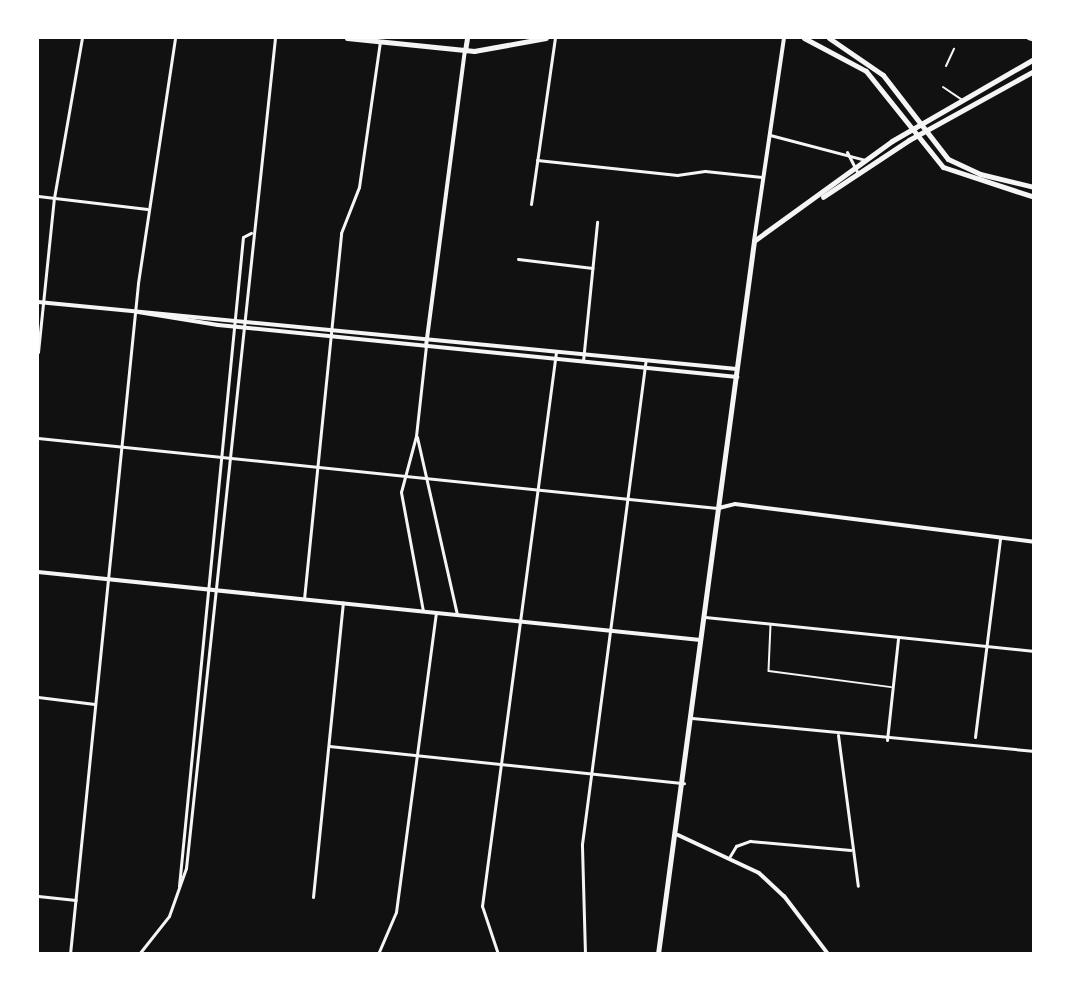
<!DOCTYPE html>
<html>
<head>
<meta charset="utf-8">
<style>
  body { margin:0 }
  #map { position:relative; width:1071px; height:991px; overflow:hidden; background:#111; font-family:Rubik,sans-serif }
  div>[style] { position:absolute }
  .service>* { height:1.5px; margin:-0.75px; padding:0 0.75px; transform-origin:0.75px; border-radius:0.75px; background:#f5f5f5 }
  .pedestrian>* { height:2px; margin:-1px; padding:0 1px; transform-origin:1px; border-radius:1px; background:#f5f5f5 }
  .minor>* { height:3px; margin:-1.5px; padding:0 1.5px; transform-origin:1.5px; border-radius:1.5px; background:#f5f5f5 }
  .tertiary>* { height:4px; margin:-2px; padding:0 2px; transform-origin:2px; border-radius:2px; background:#f5f5f5 }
  .secondary>* { height:4.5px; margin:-2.25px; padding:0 2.25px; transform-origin:2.25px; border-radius:2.25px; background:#f5f5f5 }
  .primary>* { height:4.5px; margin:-2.25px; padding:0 2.25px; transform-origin:2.25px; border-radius:2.25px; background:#f5f5f5 }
  .trunk>* { height:5px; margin:-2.5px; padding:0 2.5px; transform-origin:2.5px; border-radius:2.5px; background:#f5f5f5 }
  span { translate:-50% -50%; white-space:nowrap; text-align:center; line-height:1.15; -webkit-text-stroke:4.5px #fff; paint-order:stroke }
  .frame { position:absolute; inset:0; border:39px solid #fff; pointer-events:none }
</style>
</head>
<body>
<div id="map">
  <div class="service">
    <div style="left:771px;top:625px;width:46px;rotate:92.5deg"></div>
    <div style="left:769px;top:671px;width:123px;rotate:7.5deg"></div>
  </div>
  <div class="pedestrian">
    <div style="left:946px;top:66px;width:19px;rotate:-65deg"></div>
    <div style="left:943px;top:87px;width:23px;rotate:34deg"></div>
  </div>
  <div class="minor">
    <div style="left:1028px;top:38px;width:6px;rotate:18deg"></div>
    <div style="left:770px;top:135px;width:98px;rotate:14.7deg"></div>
    <div style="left:847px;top:152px;width:25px;rotate:63deg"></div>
    <div style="left:537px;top:160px;width:141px;rotate:6.1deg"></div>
    <div style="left:677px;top:175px;width:28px;rotate:-8deg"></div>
    <div style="left:705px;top:171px;width:57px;rotate:6deg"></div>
    <div style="left:38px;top:196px;width:110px;rotate:6.8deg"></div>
    <div style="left:531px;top:204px;width:168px;rotate:-81.8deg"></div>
    <div style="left:518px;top:259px;width:75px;rotate:6.9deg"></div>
    <div style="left:38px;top:352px;width:155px;rotate:-84.1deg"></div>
    <div style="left:54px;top:198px;width:162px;rotate:-80.1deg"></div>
    <div style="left:583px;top:361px;width:140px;rotate:-84.2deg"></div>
    <div style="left:417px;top:437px;width:182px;rotate:77.3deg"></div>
    <div style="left:38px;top:438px;width:683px;rotate:5.89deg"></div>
    <div style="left:304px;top:599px;width:368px;rotate:-84.2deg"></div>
    <div style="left:341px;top:233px;width:49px;rotate:-68.6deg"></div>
    <div style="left:359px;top:187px;width:147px;rotate:-81.8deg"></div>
    <div style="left:423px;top:611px;width:121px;rotate:-100.5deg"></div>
    <div style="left:401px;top:492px;width:58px;rotate:-75deg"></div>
    <div style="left:416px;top:436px;width:91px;rotate:-83.7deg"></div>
    <div style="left:705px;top:617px;width:331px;rotate:5.9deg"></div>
    <div style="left:38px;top:697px;width:57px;rotate:7deg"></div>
    <div style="left:692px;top:718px;width:344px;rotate:5.5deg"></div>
    <div style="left:838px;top:735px;width:152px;rotate:82.5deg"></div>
    <div style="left:975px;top:737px;width:201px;rotate:-82.8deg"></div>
    <div style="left:887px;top:740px;width:103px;rotate:-83.8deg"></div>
    <div style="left:329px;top:746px;width:357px;rotate:6deg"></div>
    <div style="left:730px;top:856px;width:12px;rotate:-59deg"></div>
    <div style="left:736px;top:846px;width:15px;rotate:-20deg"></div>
    <div style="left:750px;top:841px;width:101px;rotate:5.1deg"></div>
    <div style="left:179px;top:886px;width:652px;rotate:-84.37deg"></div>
    <div style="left:243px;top:237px;width:9px;rotate:-27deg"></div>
    <div style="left:38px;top:896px;width:38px;rotate:6deg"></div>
    <div style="left:313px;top:897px;width:296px;rotate:-84.2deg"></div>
    <div style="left:70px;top:954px;width:674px;rotate:-84.21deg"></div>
    <div style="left:138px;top:283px;width:248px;rotate:-81.4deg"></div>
    <div style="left:139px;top:954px;width:48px;rotate:-51.7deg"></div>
    <div style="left:169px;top:916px;width:51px;rotate:-70.5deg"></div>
    <div style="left:186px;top:868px;width:835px;rotate:-83.88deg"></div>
    <div style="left:378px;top:954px;width:46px;rotate:-66.8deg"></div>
    <div style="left:396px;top:912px;width:302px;rotate:-82.4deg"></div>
    <div style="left:498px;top:954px;width:51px;rotate:-108.4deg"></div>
    <div style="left:482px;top:906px;width:559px;rotate:-82.39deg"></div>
    <div style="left:585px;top:954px;width:110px;rotate:-91.6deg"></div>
    <div style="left:582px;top:844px;width:488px;rotate:-82.5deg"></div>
  </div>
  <div class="tertiary">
    <div style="left:754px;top:241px;width:205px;rotate:-81.6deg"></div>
    <div style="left:38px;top:302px;width:702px;rotate:5.48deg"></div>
    <div style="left:138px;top:312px;width:81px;rotate:9.2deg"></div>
    <div style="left:218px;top:325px;width:522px;rotate:5.72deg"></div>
    <div style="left:426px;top:346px;width:298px;rotate:-82.5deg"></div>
    <div style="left:719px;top:508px;width:16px;rotate:-14deg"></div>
    <div style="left:735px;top:504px;width:301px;rotate:7.2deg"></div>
    <div style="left:38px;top:572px;width:666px;rotate:5.86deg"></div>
    <div style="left:678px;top:835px;width:89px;rotate:25.1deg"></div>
    <div style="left:759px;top:873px;width:34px;rotate:43deg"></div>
    <div style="left:784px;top:896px;width:73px;rotate:52.8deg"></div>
  </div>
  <div class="secondary">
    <div style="left:465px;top:51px;width:13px;rotate:-81deg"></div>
  </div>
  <div class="primary">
    <div style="left:823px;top:197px;width:103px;rotate:-33.5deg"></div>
    <div style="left:909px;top:140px;width:143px;rotate:-28.9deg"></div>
    <div style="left:658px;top:954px;width:719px;rotate:-82.33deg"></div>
    <div style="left:754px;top:241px;width:170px;rotate:-35.9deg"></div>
    <div style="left:892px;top:141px;width:164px;rotate:-30deg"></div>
  </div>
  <div class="trunk">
    <div style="left:347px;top:38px;width:128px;rotate:5.8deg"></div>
    <div style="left:474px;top:51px;width:73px;rotate:-10.2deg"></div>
    <div style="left:804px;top:38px;width:70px;rotate:28deg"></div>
    <div style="left:866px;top:71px;width:123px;rotate:51.3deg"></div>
    <div style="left:943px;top:167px;width:96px;rotate:18.2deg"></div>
    <div style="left:829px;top:38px;width:65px;rotate:34.4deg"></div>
    <div style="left:883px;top:75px;width:106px;rotate:52.3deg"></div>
    <div style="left:948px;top:159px;width:35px;rotate:25deg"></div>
    <div style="left:980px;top:174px;width:56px;rotate:13.5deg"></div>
  </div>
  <div class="frame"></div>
</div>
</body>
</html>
